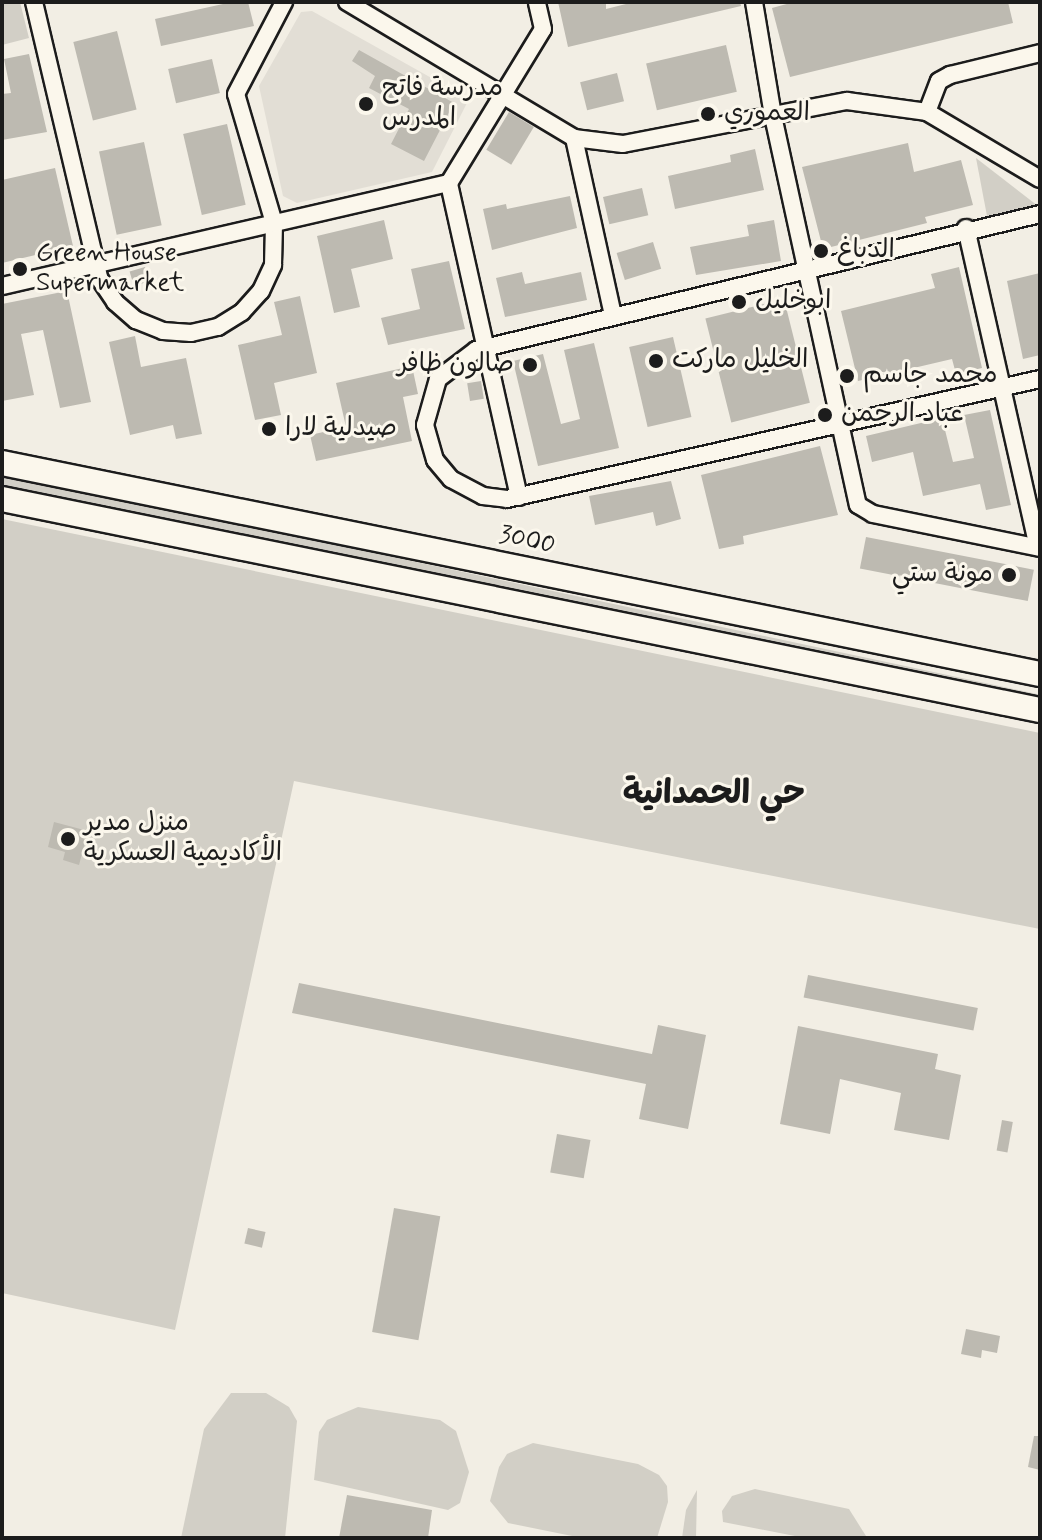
<!DOCTYPE html>
<html>
<head>
<meta charset="utf-8">
<style>
  body { margin:0 }
  #map { position:relative; width:1042px; height:1540px; overflow:hidden; background:#f2eee4; font-family:Mynerve,"Playpen Sans Arabic",sans-serif }
  div>[style] { position:absolute }
  .built>* { inset:0; background:#e2ded5 }
  .green>* { inset:0; background:#d2cfc6; transform-origin:0 0 }
  .building>* { inset:0; background:#bdbab1; transform-origin:0 0 }
  .roads { filter:drop-shadow(2px 0 #1c1c1c) drop-shadow(-2px 0 #1c1c1c) drop-shadow(0 2px #1c1c1c) drop-shadow(0 -2px #1c1c1c) }
  .street>* { height:16px; margin:-8px; padding:0 8px; transform-origin:8px; border-radius:8px; background:#fbf7ec }
  .secondary>* { height:24px; margin:-12px; padding:0 12px; transform-origin:12px; border-radius:12px; background:#fbf7ec }
  .dots>* { width:22px; height:22px; translate:-50% -50%; box-sizing:border-box; border:4px solid #fbf7ec; border-radius:50% }
  span { translate:-50% -50%; white-space:nowrap; text-align:center; line-height:1.15; -webkit-text-stroke:6px #fbf7ec; paint-order:stroke }
  .poi-label { font-size:26px; color:#1c1c1c }
  .left { translate:0 -50%; text-align:left }
  .right { translate:-100% -50%; text-align:right }
  .street-label { font-size:26px; color:#1c1c1c }
  .district-label { font-size:34px; color:#1c1c1c; font-weight:700 }
  .frame { position:absolute; inset:0; border:4px solid #1c1c1c; pointer-events:none }
</style>
</head>
<body>
<div id="map">
  <div class="built">
    <div style="clip-path:polygon(312px 11px,469px 99px,432px 172px,297px 203px,283px 196px,259px 86px,301px 12px)"></div>
  </div>
  <div class="green">
    <div style="clip-path:polygon(2px 2px,20px 2px,29px 38px,2px 45px)"></div>
    <div style="clip-path:polygon(976px 158px,1038px 206px,987px 216px)"></div>
    <div style="left:2px;top:474px;width:1059px;height:11px;rotate:12deg"></div>
    <div style="clip-path:polygon(2px 519px,1040px 733px,1040px 929px,294px 781px,175px 1330px,2px 1293px)"></div>
    <div style="clip-path:polygon(231px 1393px,266px 1393px,289px 1407px,297px 1421px,285px 1538px,181px 1538px,204px 1429px)"></div>
    <div style="clip-path:polygon(358px 1407px,440px 1420px,456px 1431px,469px 1472px,460px 1503px,448px 1510px,314px 1480px,319px 1432px,327px 1420px)"></div>
    <div style="clip-path:polygon(533px 1443px,638px 1464px,659px 1475px,667px 1486px,668px 1502px,657px 1538px,582px 1538px,508px 1523px,490px 1501px,499px 1467px,507px 1454px)"></div>
    <div style="clip-path:polygon(755px 1489px,849px 1509px,866px 1536px,805px 1538px,723px 1522px,722px 1511px,732px 1496px)"></div>
    <div style="clip-path:polygon(697px 1490px,696px 1538px,682px 1538px,686px 1510px)"></div>
  </div>
  <div class="building">
    <div style="clip-path:polygon(232px 2px,248px 2px,254px 26px,161px 46px,155px 19px)"></div>
    <div style="clip-path:polygon(558px 2px,606px 2px,606px 9px,634px 2px,740px 2px,741px 6px,568px 47px)"></div>
    <div style="clip-path:polygon(794px 2px,1008px 2px,1013px 23px,790px 77px,772px 8px)"></div>
    <div style="left:117px;top:31px;width:81px;height:45px;rotate:76deg"></div>
    <div style="left:726px;top:45px;width:48px;height:82px;rotate:77deg"></div>
    <div style="clip-path:polygon(359px 50px,454px 103px,424px 161px,391px 144px,409px 109px,369px 88px,375px 76px,352px 61px)"></div>
    <div style="clip-path:polygon(29px 54px,47px 132px,2px 140px,2px 94px,11px 93px,4px 59px)"></div>
    <div style="left:212px;top:59px;width:35px;height:45px;rotate:77deg"></div>
    <div style="left:617px;top:73px;width:29px;height:38px;rotate:76deg"></div>
    <div style="left:509px;top:112px;width:29px;height:44px;rotate:31deg"></div>
    <div style="left:227px;top:124px;width:83px;height:45px;rotate:77deg"></div>
    <div style="left:144px;top:142px;width:85px;height:46px;rotate:78deg"></div>
    <div style="clip-path:polygon(908px 143px,914px 172px,961px 160px,973px 205px,925px 217px,927px 223px,823px 249px,802px 167px)"></div>
    <div style="clip-path:polygon(755px 149px,764px 190px,675px 209px,668px 176px,731px 162px,730px 155px)"></div>
    <div style="clip-path:polygon(55px 168px,73px 246px,2px 263px,2px 180px)"></div>
    <div style="left:642px;top:188px;width:28px;height:40px;rotate:77deg"></div>
    <div style="clip-path:polygon(570px 196px,577px 228px,492px 250px,483px 209px,506px 204px,507px 209px)"></div>
    <div style="clip-path:polygon(384px 220px,393px 259px,351px 269px,360px 307px,334px 313px,317px 236px)"></div>
    <div style="clip-path:polygon(774px 220px,781px 261px,696px 275px,690px 247px,749px 236px,747px 225px)"></div>
    <div style="left:653px;top:242px;width:28px;height:38px;rotate:73deg"></div>
    <div style="clip-path:polygon(449px 261px,465px 329px,388px 345px,381px 318px,420px 309px,411px 269px)"></div>
    <div style="left:145px;top:267px;width:15px;height:16px;rotate:74deg"></div>
    <div style="clip-path:polygon(959px 267px,982px 368px,956px 374px,952px 359px,858px 381px,841px 311px,935px 288px,931px 274px)"></div>
    <div style="clip-path:polygon(522px 272px,525px 284px,581px 272px,587px 300px,505px 317px,496px 278px)"></div>
    <div style="clip-path:polygon(1040px 273px,1040px 355px,1023px 359px,1007px 281px)"></div>
    <div style="clip-path:polygon(67px 291px,91px 402px,60px 408px,43px 330px,21px 334px,34px 395px,2px 401px,2px 304px)"></div>
    <div style="clip-path:polygon(300px 296px,317px 373px,274px 383px,281px 415px,255px 420px,238px 345px,282px 335px,274px 302px)"></div>
    <div style="left:784px;top:299px;width:107px;height:81px;rotate:76deg"></div>
    <div style="clip-path:polygon(135px 336px,141px 367px,186px 358px,202px 434px,176px 439px,173px 425px,130px 435px,109px 342px)"></div>
    <div style="left:673px;top:337px;width:82px;height:45px;rotate:77deg"></div>
    <div style="clip-path:polygon(594px 343px,619px 448px,538px 466px,513px 361px,543px 354px,561px 424px,580px 419px,564px 350px)"></div>
    <div style="clip-path:polygon(412px 366px,418px 394px,403px 397px,412px 441px,316px 461px,310px 435px,346px 427px,336px 383px)"></div>
    <div style="left:481px;top:381px;width:18px;height:14px;rotate:81deg"></div>
    <div style="clip-path:polygon(990px 410px,1011px 505px,986px 510px,980px 484px,923px 496px,913px 452px,872px 462px,866px 436px,942px 418px,953px 462px,974px 458px,964px 415px)"></div>
    <div style="clip-path:polygon(820px 446px,838px 515px,743px 536px,744px 544px,719px 549px,701px 475px)"></div>
    <div style="clip-path:polygon(671px 481px,681px 519px,656px 526px,653px 512px,595px 525px,589px 496px)"></div>
    <div style="left:866px;top:537px;width:171px;height:32px;rotate:11deg"></div>
    <div style="clip-path:polygon(54px 822px,88px 831px,79px 865px,63px 860px,65px 852px,48px 847px)"></div>
    <div style="left:808px;top:975px;width:173px;height:23px;rotate:11deg"></div>
    <div style="clip-path:polygon(299px 983px,652px 1054px,658px 1025px,706px 1035px,688px 1129px,639px 1119px,646px 1084px,292px 1013px)"></div>
    <div style="clip-path:polygon(798px 1026px,938px 1054px,935px 1069px,961px 1075px,949px 1140px,894px 1130px,901px 1093px,840px 1079px,830px 1134px,780px 1124px)"></div>
    <div style="left:1002px;top:1120px;width:11px;height:31px;rotate:10deg"></div>
    <div style="left:557px;top:1134px;width:34px;height:39px;rotate:10deg"></div>
    <div style="left:394px;top:1208px;width:47px;height:126px;rotate:10deg"></div>
    <div style="left:248px;top:1228px;width:18px;height:16px;rotate:13deg"></div>
    <div style="clip-path:polygon(966px 1329px,1000px 1336px,997px 1353px,982px 1350px,981px 1358px,961px 1354px)"></div>
    <div style="clip-path:polygon(1034px 1436px,1040px 1436px,1040px 1470px,1028px 1467px)"></div>
    <div style="clip-path:polygon(347px 1495px,432px 1510px,428px 1538px,339px 1538px)"></div>
  </div>
  <div class="roads">
    <div class="street">
      <div style="left:34px;top:2px;width:284px;rotate:76.7deg"></div>
      <div style="left:99px;top:278px;width:29px;rotate:56deg"></div>
      <div style="left:115px;top:302px;width:28px;rotate:41deg"></div>
      <div style="left:136px;top:320px;width:29px;rotate:22deg"></div>
      <div style="left:163px;top:331px;width:28px;rotate:4deg"></div>
      <div style="left:191px;top:333px;width:28px;rotate:-13deg"></div>
      <div style="left:218px;top:327px;width:28px;rotate:-32deg"></div>
      <div style="left:242px;top:312px;width:28px;rotate:-48deg"></div>
      <div style="left:261px;top:291px;width:29px;rotate:-65deg"></div>
      <div style="left:273px;top:265px;width:42px;rotate:-88.6deg"></div>
      <div style="left:274px;top:223px;width:134px;rotate:-106.4deg"></div>
      <div style="left:236px;top:94px;width:104px;rotate:-62.4deg"></div>
      <div style="left:347px;top:2px;width:265px;rotate:30.9deg"></div>
      <div style="left:574px;top:138px;width:49px;rotate:7deg"></div>
      <div style="left:623px;top:144px;width:228px;rotate:-10.9deg"></div>
      <div style="left:847px;top:101px;width:81px;rotate:7.8deg"></div>
      <div style="left:927px;top:112px;width:131px;rotate:30.7deg"></div>
      <div style="left:754px;top:2px;width:116px;rotate:80.5deg"></div>
      <div style="left:773px;top:116px;width:398px;rotate:77.7deg"></div>
      <div style="left:858px;top:505px;width:17px;rotate:31deg"></div>
      <div style="left:873px;top:514px;width:170px;rotate:11.5deg"></div>
      <div style="left:927px;top:112px;width:33px;rotate:-69deg"></div>
      <div style="left:939px;top:81px;width:13px;rotate:-29deg"></div>
      <div style="left:950px;top:75px;width:93px;rotate:-13.7deg"></div>
      <div style="left:574px;top:138px;width:182px;rotate:77.6deg"></div>
      <div style="left:1040px;top:214px;width:580px;rotate:166.44deg"></div>
      <div style="left:476px;top:350px;width:48px;rotate:142.7deg"></div>
      <div style="left:438px;top:379px;width:48px;rotate:105.8deg"></div>
      <div style="left:425px;top:425px;width:36px;rotate:74deg"></div>
      <div style="left:435px;top:460px;width:25px;rotate:50deg"></div>
      <div style="left:451px;top:479px;width:36px;rotate:28deg"></div>
      <div style="left:483px;top:496px;width:24px;rotate:7deg"></div>
      <div style="left:507px;top:499px;width:546px;rotate:-12.69deg"></div>
      <div style="left:966px;top:228px;width:327px;rotate:77.3deg"></div>
      <div style="left:2px;top:286px;width:459px;rotate:-13deg"></div>
      <div style="left:519px;top:497px;width:322px;rotate:-102.6deg"></div>
      <div style="left:449px;top:183px;width:180px;rotate:-58.6deg"></div>
      <div style="left:543px;top:29px;width:28px;rotate:-103deg"></div>
    </div>
    <div class="secondary">
      <div style="left:2px;top:463px;width:1059px;rotate:11.49deg"></div>
      <div style="left:2px;top:499px;width:1059px;rotate:11.49deg"></div>
    </div>
  </div>
  <div class="dots">
    <div style="left:366px;top:104px;background:#1c1c1c"></div>
    <div style="left:708px;top:114px;background:#1c1c1c"></div>
    <div style="left:821px;top:251px;background:#1c1c1c"></div>
    <div style="left:20px;top:269px;background:#1c1c1c"></div>
    <div style="left:739px;top:302px;background:#1c1c1c"></div>
    <div style="left:656px;top:361px;background:#1c1c1c"></div>
    <div style="left:530px;top:365px;background:#1c1c1c"></div>
    <div style="left:847px;top:376px;background:#1c1c1c"></div>
    <div style="left:825px;top:415px;background:#1c1c1c"></div>
    <div style="left:269px;top:429px;background:#1c1c1c"></div>
    <div style="left:1009px;top:575px;background:#1c1c1c"></div>
    <div style="left:68px;top:839px;background:#1c1c1c"></div>
  </div>
  <div class="poi-label">
    <span class="left" style="left:382px;top:104px">مدرسة فاتح<br>المدرس</span>
    <span class="left" style="left:724px;top:114px">العموري</span>
    <span class="left" style="left:837px;top:251px">الدباغ</span>
    <span class="left" style="left:36px;top:269px">Green House<br>Supermarket</span>
    <span class="left" style="left:755px;top:302px">ابوخليل</span>
    <span class="left" style="left:672px;top:361px">الخليل ماركت</span>
    <span class="right" style="left:514px;top:365px">صالون ظافر</span>
    <span class="left" style="left:863px;top:376px">محمد جاسم</span>
    <span class="left" style="left:841px;top:415px">عباد الرحمن</span>
    <span class="left" style="left:285px;top:429px">صيدلية لارا</span>
    <span class="right" style="left:993px;top:575px">مونة ستي</span>
    <span class="left" style="left:84px;top:839px">منزل مدير<br>الأكاديمية العسكرية</span>
  </div>
  <div class="street-label">
    <span style="left:527px;top:541px;rotate:12deg">3000</span>
  </div>
  <div class="district-label">
    <span style="left:714px;top:794px">حي الحمدانية</span>
  </div>
  <div class="frame"></div>
</div>
</body>
</html>
